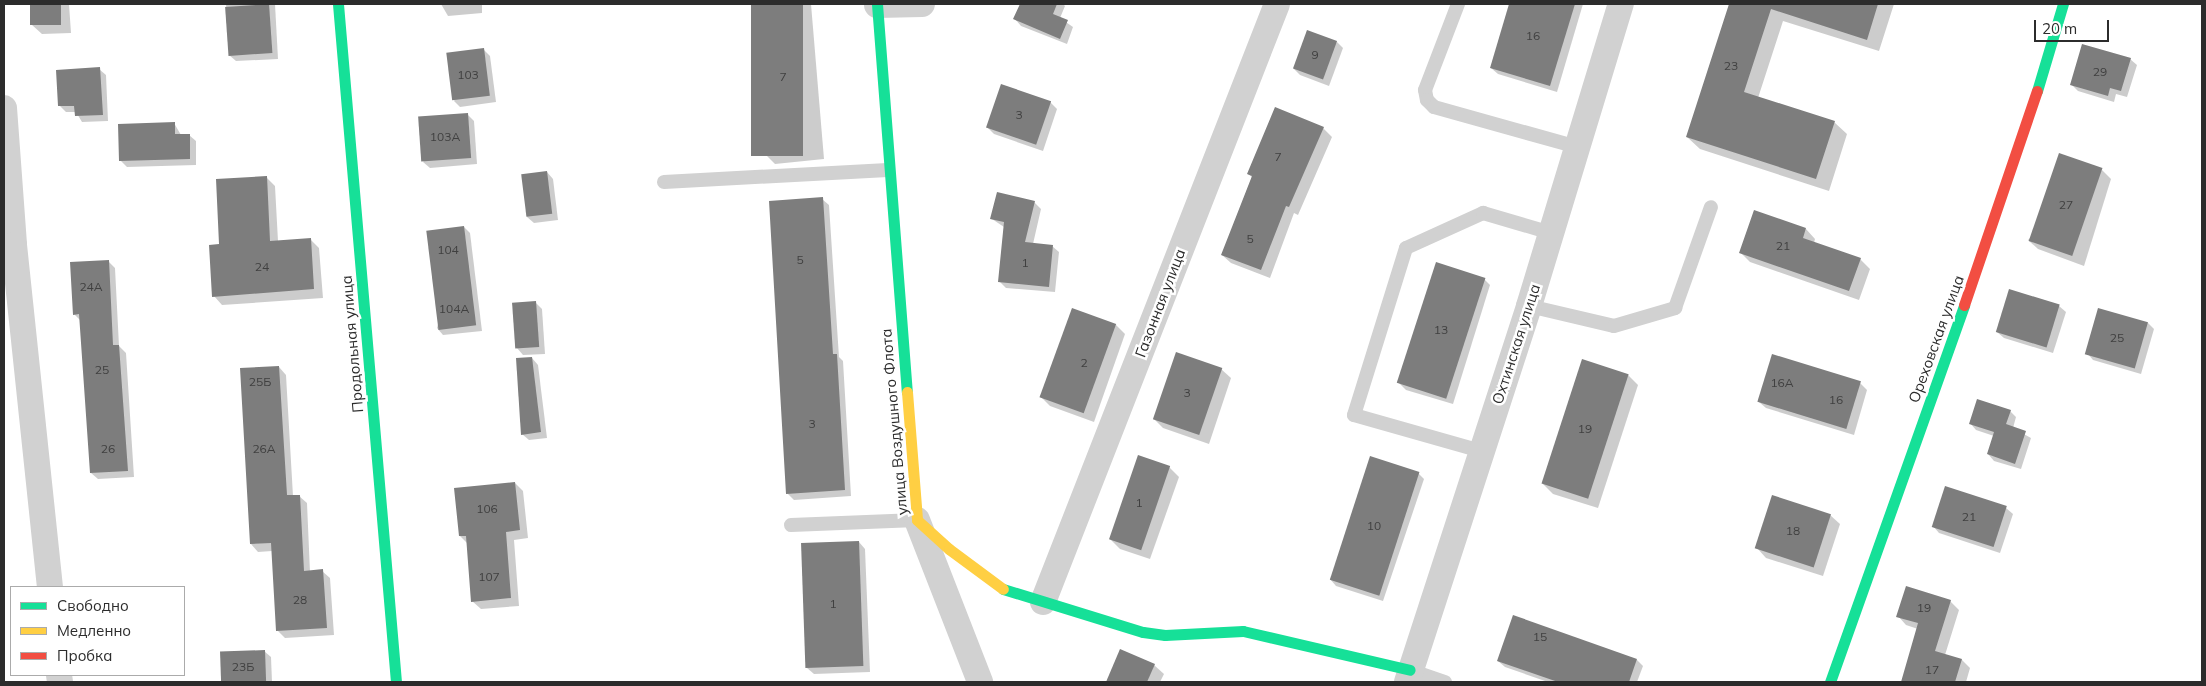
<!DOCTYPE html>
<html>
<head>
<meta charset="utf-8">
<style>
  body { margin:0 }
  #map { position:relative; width:2206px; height:686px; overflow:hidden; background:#fff; font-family:Mulish,sans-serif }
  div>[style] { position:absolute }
  .shadow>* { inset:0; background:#0003 }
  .building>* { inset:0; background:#7d7d7d; transform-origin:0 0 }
  .lane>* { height:14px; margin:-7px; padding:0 7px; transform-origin:7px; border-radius:7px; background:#d1d1d1 }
  .street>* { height:26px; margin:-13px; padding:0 13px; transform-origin:13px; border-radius:13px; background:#d1d1d1 }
  .fast>* { height:11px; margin:-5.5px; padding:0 5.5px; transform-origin:5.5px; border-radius:5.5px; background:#16e098 }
  .slow>* { height:11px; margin:-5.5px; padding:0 5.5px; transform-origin:5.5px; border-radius:5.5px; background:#ffcf43 }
  .jam>* { height:11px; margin:-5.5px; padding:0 5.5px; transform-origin:5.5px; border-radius:5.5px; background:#f24e42 }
  span { translate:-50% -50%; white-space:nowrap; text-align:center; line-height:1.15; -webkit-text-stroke:5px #fff; paint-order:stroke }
  .number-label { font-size:12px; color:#404040 }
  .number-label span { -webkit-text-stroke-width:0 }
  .street-label { font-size:15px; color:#2c2c2c }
  .frame { position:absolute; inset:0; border:5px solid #2c2c2c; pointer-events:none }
  .legend { position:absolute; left:10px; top:586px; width:175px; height:90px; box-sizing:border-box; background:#fff; border:1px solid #ababab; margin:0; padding:6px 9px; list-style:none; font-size:15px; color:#2c2c2c }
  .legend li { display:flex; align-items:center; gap:10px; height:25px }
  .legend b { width:25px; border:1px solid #ababab }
  .scale { position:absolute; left:2034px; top:20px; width:75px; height:22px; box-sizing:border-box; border:2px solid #2c2c2c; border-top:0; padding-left:6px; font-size:15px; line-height:18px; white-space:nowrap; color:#2c2c2c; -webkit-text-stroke:4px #fff; paint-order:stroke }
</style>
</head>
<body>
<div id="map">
  <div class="shadow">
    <div style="clip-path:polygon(31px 4px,88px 4px,69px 4px,71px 33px,42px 34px,32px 25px)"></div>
    <div style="clip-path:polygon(226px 4px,275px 4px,278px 59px,236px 61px,229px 55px)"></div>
    <div style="clip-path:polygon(441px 4px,482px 4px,482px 13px,448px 16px)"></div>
    <div style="clip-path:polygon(752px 4px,811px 4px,824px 159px,775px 164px,765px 154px)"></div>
    <div style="clip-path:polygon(1021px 4px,1063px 4px,1065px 6px,1060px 18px,1073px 27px,1067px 44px,1021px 26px,1015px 19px)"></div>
    <div style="clip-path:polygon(1511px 4px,1583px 4px,1557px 92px,1498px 74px,1491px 68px)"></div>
    <div style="clip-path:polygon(1730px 4px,1894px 4px,1879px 51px,1783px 21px,1758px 98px,1834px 122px,1847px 134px,1829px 191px,1700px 149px,1687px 137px)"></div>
    <div style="clip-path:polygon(1337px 42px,1343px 48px,1329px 86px,1300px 75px,1294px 69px)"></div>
    <div style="clip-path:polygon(483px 49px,490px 56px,496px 102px,460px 107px,454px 101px)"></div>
    <div style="clip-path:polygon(2130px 59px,2137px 65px,2127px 97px,2116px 94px,2114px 102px,2078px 91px,2072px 85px)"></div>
    <div style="clip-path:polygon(99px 69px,106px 75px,108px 121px,82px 122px,76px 112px,66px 112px,60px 106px)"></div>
    <div style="clip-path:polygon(1050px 102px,1057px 109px,1043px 151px,994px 134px,988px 128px)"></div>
    <div style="clip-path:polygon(1275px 109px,1323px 128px,1332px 137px,1298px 215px,1294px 213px,1270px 278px,1231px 263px,1222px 255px,1252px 177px,1248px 174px)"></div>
    <div style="clip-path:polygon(467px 114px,474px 121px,477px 164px,430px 168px,423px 162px)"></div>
    <div style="clip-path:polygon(174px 123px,181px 135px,189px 135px,196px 141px,196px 165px,127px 167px,120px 160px)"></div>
    <div style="clip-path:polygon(2102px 170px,2111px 179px,2084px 266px,2038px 249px,2028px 240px)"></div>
    <div style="clip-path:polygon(547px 172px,553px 179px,558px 220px,534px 223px,527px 217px)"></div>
    <div style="clip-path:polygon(266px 177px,275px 186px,278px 241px,310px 239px,319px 248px,323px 298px,222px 305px,214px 296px,220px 246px)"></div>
    <div style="clip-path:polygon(822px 199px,829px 205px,839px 357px,843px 361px,851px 496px,794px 500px,787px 493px)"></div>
    <div style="clip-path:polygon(1034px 202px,1041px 209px,1033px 244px,1052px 246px,1059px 252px,1055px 292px,1006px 288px,999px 281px,1004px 227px,992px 219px)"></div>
    <div style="clip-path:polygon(464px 227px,470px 233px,482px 331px,443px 335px,437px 328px)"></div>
    <div style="clip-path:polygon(1806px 229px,1815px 239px,1814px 243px,1860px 259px,1870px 269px,1859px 300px,1750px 262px,1741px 253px)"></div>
    <div style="clip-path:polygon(108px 261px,115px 268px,119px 346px,126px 353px,134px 477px,98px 479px,91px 473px,81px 321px,74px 314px)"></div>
    <div style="clip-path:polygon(1484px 279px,1490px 285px,1453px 404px,1406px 390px,1399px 383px)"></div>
    <div style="clip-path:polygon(535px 302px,542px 309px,545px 354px,523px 355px,517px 348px)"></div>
    <div style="clip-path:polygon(2059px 306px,2066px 312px,2053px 353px,2004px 338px,1997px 332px)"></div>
    <div style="clip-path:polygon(2148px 323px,2154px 329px,2141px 374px,2093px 360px,2087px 353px)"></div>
    <div style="clip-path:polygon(1116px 325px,1125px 334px,1094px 422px,1050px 406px,1040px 396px)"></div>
    <div style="clip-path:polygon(532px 358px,538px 365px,547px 438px,529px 440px,522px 434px)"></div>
    <div style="clip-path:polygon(279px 367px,286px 375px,293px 496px,299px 496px,307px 503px,310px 572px,322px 571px,330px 578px,334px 635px,285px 638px,278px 631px,272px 551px,258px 552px,251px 544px)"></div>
    <div style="clip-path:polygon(1221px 369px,1231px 378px,1209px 444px,1163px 428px,1154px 419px)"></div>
    <div style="clip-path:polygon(1628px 375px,1638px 385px,1598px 508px,1553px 494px,1543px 484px)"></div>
    <div style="clip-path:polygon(1860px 383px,1867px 390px,1854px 435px,1766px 408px,1759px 402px)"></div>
    <div style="clip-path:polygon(2010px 411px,2016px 417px,2013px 428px,2031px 438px,2021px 469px,1994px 461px,1988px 454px,1994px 436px,1976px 430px,1970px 423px)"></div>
    <div style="clip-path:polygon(1169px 467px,1179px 477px,1150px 559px,1120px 549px,1110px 539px)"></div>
    <div style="clip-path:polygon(1418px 473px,1424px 479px,1383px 601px,1336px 586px,1330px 579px)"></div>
    <div style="clip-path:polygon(515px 483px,523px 491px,528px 538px,514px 540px,519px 606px,481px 609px,472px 601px,468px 544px,460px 536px)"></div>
    <div style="clip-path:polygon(2006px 508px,2013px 514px,2000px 553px,1939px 533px,1933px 526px)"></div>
    <div style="clip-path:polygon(1830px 515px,1840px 524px,1823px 576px,1766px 558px,1757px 548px)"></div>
    <div style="clip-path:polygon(859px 542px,865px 549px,870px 672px,814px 674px,807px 668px)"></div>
    <div style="clip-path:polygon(1950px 601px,1959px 610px,1945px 655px,1962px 660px,1970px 668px,1966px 682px,1902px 682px,1918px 629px,1906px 625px,1898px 616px)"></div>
    <div style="clip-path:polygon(264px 651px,271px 657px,272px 682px,223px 682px,222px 652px)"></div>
    <div style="clip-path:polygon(1120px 651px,1154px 665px,1164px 674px,1160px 682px,1107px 682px)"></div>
    <div style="clip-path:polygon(1637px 660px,1643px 666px,1637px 682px,1548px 682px,1505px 667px,1498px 661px)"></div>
  </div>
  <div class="building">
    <div style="left:30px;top:4px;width:31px;height:21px"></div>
    <div style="left:269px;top:4px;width:49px;height:44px;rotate:86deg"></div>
    <div style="left:751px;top:4px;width:52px;height:152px"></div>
    <div style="clip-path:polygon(1020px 4px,1057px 4px,1053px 14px,1068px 20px,1060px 39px,1013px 19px)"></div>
    <div style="clip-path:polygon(1509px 4px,1575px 4px,1550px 86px,1490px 68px)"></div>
    <div style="clip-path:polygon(1729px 4px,1878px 4px,1867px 40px,1771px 9px,1744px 92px,1835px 121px,1816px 179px,1686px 137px)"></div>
    <div style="left:1307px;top:30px;width:32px;height:41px;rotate:20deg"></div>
    <div style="clip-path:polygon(2082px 44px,2131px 58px,2121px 91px,2110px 88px,2108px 96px,2070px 85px)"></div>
    <div style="left:484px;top:48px;width:48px;height:38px;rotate:83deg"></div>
    <div style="clip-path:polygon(100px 67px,103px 115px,75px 116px,74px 106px,58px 106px,56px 70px)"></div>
    <div style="left:1001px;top:84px;width:53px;height:46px;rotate:19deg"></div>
    <div style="clip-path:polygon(1275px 107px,1324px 127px,1289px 207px,1286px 206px,1261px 270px,1221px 255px,1252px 176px,1247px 174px)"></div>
    <div style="left:468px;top:113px;width:45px;height:50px;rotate:86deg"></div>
    <div style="clip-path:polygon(175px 122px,175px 134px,190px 134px,190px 159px,119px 161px,118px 124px)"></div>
    <div style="left:2059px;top:153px;width:46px;height:93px;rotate:19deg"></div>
    <div style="left:547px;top:171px;width:43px;height:26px;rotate:83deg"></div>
    <div style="clip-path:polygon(267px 176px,270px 241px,311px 238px,314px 289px,212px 297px,209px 245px,219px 244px,216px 179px)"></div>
    <div style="clip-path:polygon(997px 192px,1035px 201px,1025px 242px,1053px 245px,1049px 287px,998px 282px,1004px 222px,990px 219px)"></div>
    <div style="clip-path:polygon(823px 197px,833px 354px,837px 354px,845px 490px,786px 494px,769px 201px)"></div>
    <div style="clip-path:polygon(1754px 210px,1806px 228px,1803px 238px,1861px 258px,1849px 291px,1739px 253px)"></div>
    <div style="left:464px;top:226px;width:100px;height:38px;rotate:83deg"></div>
    <div style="clip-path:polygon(109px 260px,113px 345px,119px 345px,128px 471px,90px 473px,79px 314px,73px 315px,70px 262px)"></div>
    <div style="left:1436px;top:262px;width:52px;height:127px;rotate:18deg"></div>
    <div style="left:2009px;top:289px;width:53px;height:45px;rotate:17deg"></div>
    <div style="left:536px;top:301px;width:46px;height:24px;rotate:86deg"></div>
    <div style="left:1072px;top:308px;width:47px;height:95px;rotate:20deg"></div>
    <div style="left:2098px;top:308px;width:52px;height:48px;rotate:16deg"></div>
    <div style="left:1176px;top:352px;width:49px;height:71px;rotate:19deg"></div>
    <div style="left:1772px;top:354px;width:93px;height:50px;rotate:17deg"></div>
    <div style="clip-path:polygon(532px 357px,541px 432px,521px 435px,516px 358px)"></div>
    <div style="left:1582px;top:359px;width:49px;height:131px;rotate:18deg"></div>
    <div style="clip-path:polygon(279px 366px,287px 495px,300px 495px,304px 571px,323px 569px,327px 628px,276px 631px,271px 543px,250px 544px,240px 368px)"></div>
    <div style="clip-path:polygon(1977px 399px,2011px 410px,2006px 424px,2026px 431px,2015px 464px,1987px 454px,1994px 432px,1969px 424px)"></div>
    <div style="left:1138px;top:455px;width:34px;height:89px;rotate:19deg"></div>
    <div style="left:1370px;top:456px;width:52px;height:130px;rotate:18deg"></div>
    <div style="clip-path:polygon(515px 482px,520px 530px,506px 532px,511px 598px,471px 602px,466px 536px,459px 536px,454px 488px)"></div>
    <div style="left:1945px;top:486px;width:65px;height:43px;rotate:18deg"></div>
    <div style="left:1772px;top:495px;width:62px;height:56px;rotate:18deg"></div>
    <div style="left:859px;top:541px;width:125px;height:58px;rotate:88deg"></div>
    <div style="clip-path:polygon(1906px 586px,1951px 600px,1935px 651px,1962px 659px,1955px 682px,1901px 682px,1918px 623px,1896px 617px)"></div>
    <div style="clip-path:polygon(1513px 615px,1637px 659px,1629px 682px,1558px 682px,1497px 661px)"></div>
    <div style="clip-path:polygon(1120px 649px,1155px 664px,1147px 682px,1106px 682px)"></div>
    <div style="left:265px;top:650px;width:32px;height:45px;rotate:88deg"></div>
  </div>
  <div class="lane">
    <div style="left:1458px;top:4px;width:92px;rotate:111deg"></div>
    <div style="left:1425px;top:90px;width:10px;rotate:79deg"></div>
    <div style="left:1427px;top:100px;width:10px;rotate:45deg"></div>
    <div style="left:1434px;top:107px;width:148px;rotate:15.6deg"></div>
    <div style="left:664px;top:182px;width:224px;rotate:-3.1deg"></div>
    <div style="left:1529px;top:306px;width:87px;rotate:13.2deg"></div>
    <div style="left:1614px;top:326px;width:64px;rotate:-16.4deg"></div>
    <div style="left:1675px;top:308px;width:107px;rotate:-70.4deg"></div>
    <div style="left:1481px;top:451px;width:132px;rotate:-164.2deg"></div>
    <div style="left:1354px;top:415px;width:175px;rotate:-72.7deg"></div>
    <div style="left:1406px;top:248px;width:85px;rotate:-24.4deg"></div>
    <div style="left:1483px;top:213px;width:71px;rotate:16.4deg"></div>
    <div style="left:791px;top:525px;width:126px;rotate:-2.3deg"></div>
    <div style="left:1410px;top:670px;width:37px;rotate:19deg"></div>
  </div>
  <div class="street">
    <div style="left:877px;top:5px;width:45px;rotate:-1.3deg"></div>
    <div style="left:4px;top:108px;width:137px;rotate:85.8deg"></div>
    <div style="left:14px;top:245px;width:344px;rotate:84deg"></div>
    <div style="left:917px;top:520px;width:174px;rotate:68.7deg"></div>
    <div style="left:1043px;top:602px;width:642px;rotate:-68.63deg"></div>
    <div style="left:59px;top:675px;width:7px;rotate:82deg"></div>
    <div style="left:1407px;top:682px;width:395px;rotate:-72deg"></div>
    <div style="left:1529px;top:306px;width:316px;rotate:-73.1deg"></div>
  </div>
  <div class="fast">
    <div style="left:338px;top:4px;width:680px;rotate:85.11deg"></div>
    <div style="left:877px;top:4px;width:389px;rotate:85.6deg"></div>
    <div style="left:2037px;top:91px;width:91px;rotate:-73.4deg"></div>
    <div style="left:1003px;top:589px;width:146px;rotate:17.1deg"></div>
    <div style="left:1143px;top:632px;width:22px;rotate:8deg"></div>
    <div style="left:1165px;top:635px;width:78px;rotate:-2.9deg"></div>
    <div style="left:1243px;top:631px;width:171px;rotate:13.1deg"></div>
    <div style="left:1830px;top:682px;width:400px;rotate:-70.4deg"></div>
  </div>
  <div class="slow">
    <div style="left:907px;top:392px;width:128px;rotate:85.5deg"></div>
    <div style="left:917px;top:520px;width:43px;rotate:42.2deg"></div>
    <div style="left:949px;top:549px;width:67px;rotate:36.5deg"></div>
  </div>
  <div class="jam">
    <div style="left:1964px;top:305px;width:226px;rotate:-71.2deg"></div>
  </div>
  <div class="number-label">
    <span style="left:1533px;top:36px">16</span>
    <span style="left:1315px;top:55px">9</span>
    <span style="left:1731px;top:66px">23</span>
    <span style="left:2100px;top:72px">29</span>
    <span style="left:468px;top:75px">103</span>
    <span style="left:783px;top:77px">7</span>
    <span style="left:1019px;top:115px">3</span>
    <span style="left:445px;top:137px">103А</span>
    <span style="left:1278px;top:157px">7</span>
    <span style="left:2066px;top:205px">27</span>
    <span style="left:1250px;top:239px">5</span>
    <span style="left:1783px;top:246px">21</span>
    <span style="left:448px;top:250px">104</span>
    <span style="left:800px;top:260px">5</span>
    <span style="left:1025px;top:263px">1</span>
    <span style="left:262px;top:267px">24</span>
    <span style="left:91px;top:287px">24А</span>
    <span style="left:454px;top:309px">104А</span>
    <span style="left:1441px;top:330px">13</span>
    <span style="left:2117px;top:338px">25</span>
    <span style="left:1084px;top:363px">2</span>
    <span style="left:102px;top:370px">25</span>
    <span style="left:260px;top:382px">25Б</span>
    <span style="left:1782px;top:383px">16А</span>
    <span style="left:1187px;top:393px">3</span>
    <span style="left:1836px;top:400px">16</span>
    <span style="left:812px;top:424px">3</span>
    <span style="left:1585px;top:429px">19</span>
    <span style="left:108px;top:449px">26</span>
    <span style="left:264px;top:449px">26А</span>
    <span style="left:1139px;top:503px">1</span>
    <span style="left:487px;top:509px">106</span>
    <span style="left:1969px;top:517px">21</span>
    <span style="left:1374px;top:526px">10</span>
    <span style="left:1793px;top:531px">18</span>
    <span style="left:489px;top:577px">107</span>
    <span style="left:300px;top:600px">28</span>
    <span style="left:833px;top:604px">1</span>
    <span style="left:1924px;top:608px">19</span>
    <span style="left:1540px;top:637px">15</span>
    <span style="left:243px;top:667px">23Б</span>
    <span style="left:1932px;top:670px">17</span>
  </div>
  <div class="street-label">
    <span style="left:1160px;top:303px;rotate:-69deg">Газонная улица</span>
    <span style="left:1936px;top:339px;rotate:-70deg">Ореховская улица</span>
    <span style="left:352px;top:344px;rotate:-95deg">Продольная улица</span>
    <span style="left:1516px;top:344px;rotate:-72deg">Охтинская улица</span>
    <span style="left:894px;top:422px;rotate:-95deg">улица Воздушного Флота</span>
  </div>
  <div class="frame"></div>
  <ul class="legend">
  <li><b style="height:6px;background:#16e098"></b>Свободно</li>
  <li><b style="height:6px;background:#ffcf43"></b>Медленно</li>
  <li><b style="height:6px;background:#f24e42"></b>Пробка</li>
  </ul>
  <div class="scale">20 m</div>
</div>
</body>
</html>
